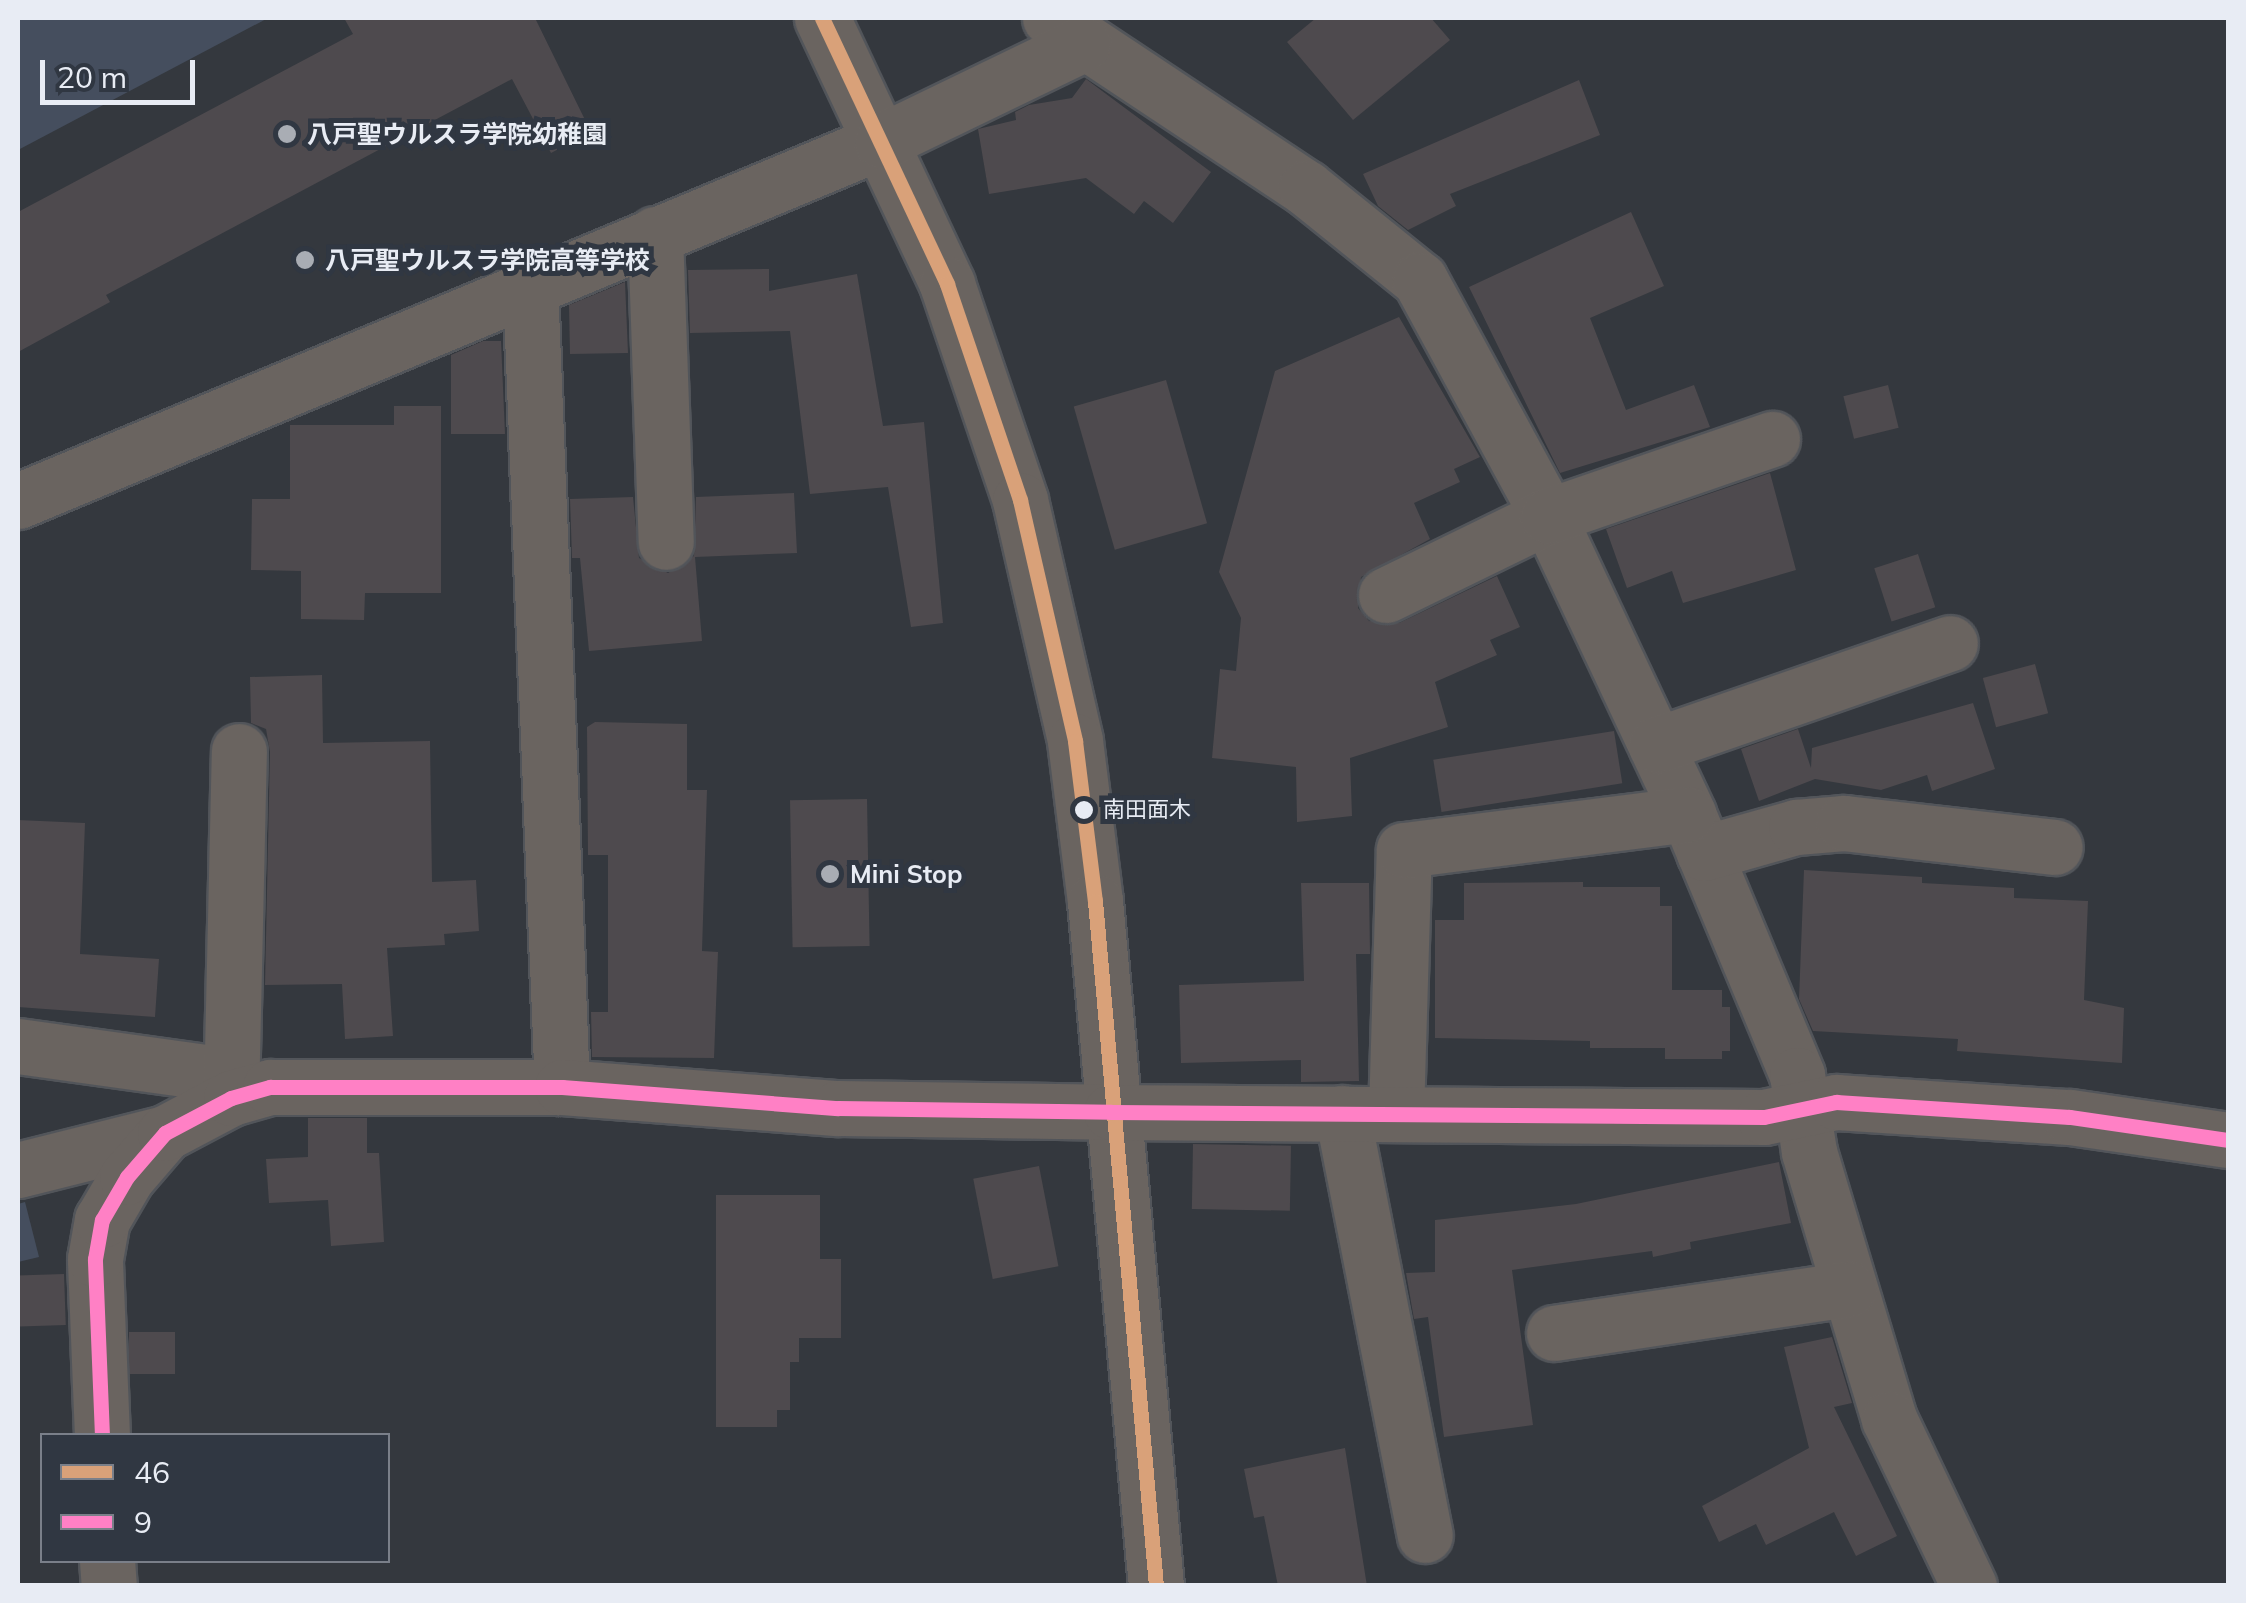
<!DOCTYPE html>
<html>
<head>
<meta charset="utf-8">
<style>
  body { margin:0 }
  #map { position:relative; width:2246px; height:1603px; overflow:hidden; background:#34383e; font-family:Mulish,"Noto Sans JP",sans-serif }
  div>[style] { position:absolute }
  .green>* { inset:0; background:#454e5e }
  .building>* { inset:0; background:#4e4a4e; transform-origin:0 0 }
  .roads { filter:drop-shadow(2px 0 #52555a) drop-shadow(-2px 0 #52555a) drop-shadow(0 2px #52555a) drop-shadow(0 -2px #52555a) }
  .minor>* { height:55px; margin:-27.5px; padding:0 27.5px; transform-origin:27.5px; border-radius:27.5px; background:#6a6460 }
  .bus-1>* { height:15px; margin:-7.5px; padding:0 7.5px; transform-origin:7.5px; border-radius:7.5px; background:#d9a179 }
  .bus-2>* { height:15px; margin:-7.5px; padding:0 7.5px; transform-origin:7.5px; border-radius:7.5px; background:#ff80c5 }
  .dots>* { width:28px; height:28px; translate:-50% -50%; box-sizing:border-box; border:5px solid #303742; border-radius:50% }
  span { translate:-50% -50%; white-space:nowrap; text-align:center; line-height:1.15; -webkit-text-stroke:10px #303742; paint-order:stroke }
  .bus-label { font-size:22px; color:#e8ecf4 }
  .left { translate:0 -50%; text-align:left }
  .poi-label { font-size:25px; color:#e8ecf4; font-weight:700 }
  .frame { position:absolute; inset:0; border:20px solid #e8ecf4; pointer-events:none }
  .legend { position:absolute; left:40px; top:1433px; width:350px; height:130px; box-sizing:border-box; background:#303742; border:2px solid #7a7f89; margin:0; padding:12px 18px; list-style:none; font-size:30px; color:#e8ecf4 }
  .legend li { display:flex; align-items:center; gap:20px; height:50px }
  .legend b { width:50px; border:2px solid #7a7f89 }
  .scale { position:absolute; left:40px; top:60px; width:155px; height:45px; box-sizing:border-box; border:5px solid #e8ecf4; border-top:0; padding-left:12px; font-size:30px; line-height:35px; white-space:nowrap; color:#e8ecf4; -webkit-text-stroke:8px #303742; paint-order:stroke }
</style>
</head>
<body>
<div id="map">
  <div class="green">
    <div style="clip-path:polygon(18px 18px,268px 18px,18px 150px)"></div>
    <div style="clip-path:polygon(25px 1202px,39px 1257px,18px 1262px,18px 1204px)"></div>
  </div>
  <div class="building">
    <div style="clip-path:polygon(344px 18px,535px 18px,591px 132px,551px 153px,512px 79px,106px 295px,110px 302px,18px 352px,18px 212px,353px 34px)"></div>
    <div style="clip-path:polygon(1316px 18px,1431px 18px,1450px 40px,1353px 120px,1287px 42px)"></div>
    <div style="clip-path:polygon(1086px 79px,1211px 172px,1173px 223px,1144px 201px,1134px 214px,1086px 178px,989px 194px,978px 129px,1016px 120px,1015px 112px,1029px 105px,1072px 98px)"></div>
    <div style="clip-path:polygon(1579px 80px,1600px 135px,1450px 194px,1456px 206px,1408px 230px,1378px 206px,1363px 174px)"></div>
    <div style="clip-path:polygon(1631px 212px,1664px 286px,1590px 318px,1626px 410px,1694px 385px,1710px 427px,1560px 473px,1469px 287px)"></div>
    <div style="clip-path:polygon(769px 269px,769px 291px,857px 274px,883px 426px,924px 422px,943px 623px,911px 627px,888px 487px,810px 494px,790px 331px,690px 333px,688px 270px)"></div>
    <div style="clip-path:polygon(625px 282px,628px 353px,570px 354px,569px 305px)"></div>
    <div style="clip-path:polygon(1399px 317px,1480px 457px,1454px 469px,1460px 482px,1414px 503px,1430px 539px,1361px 577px,1358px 608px,1369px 621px,1399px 623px,1497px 576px,1520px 627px,1490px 640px,1497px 655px,1435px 682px,1448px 727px,1350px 758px,1352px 816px,1297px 822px,1296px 767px,1212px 758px,1220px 669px,1236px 671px,1241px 618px,1219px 572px,1275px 371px)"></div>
    <div style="clip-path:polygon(483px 341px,501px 341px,505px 434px,451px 434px,451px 355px)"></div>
    <div style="left:1166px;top:380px;width:149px;height:96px;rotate:74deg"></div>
    <div style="left:1888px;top:385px;width:44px;height:46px;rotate:76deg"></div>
    <div style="clip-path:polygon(394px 406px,441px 406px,441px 593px,365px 593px,364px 620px,301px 619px,301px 571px,251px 570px,252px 499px,290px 499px,290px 425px,394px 425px)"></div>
    <div style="clip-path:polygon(1770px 473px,1796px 570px,1683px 603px,1672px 571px,1627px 588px,1606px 529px)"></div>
    <div style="clip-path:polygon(794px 493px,797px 553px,695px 557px,702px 641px,589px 651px,580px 558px,572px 558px,570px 499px,633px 497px,639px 558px,668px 573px,694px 556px,696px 497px)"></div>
    <div style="left:1918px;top:554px;width:56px;height:46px;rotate:72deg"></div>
    <div style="left:2035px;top:664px;width:51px;height:54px;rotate:75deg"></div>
    <div style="clip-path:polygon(322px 675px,323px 743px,430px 741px,432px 882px,476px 880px,479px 931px,444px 934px,445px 945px,387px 948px,393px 1036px,345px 1039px,342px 984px,265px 985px,270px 752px,266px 729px,251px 723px,250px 677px)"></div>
    <div style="clip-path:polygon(1973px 703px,1995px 769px,1932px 791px,1927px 775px,1881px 790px,1815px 779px,1759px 801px,1741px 749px,1798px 729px,1811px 768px,1812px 748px)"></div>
    <div style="clip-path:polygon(595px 722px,687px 724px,687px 790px,707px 790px,702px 951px,718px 952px,714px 1058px,592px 1057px,591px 1012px,608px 1012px,608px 855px,588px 855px,587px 727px)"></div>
    <div style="left:1614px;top:731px;width:53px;height:183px;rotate:81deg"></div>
    <div style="left:867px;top:799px;width:147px;height:77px;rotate:89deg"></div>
    <div style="clip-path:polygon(18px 820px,85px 823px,80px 954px,159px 959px,155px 1017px,18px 1007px)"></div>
    <div style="clip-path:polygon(1804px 870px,1922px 877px,1922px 883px,2014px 888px,2014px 898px,2088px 901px,2084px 1000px,2124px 1008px,2122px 1063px,1957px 1051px,1958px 1039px,1813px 1031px,1799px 999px)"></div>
    <div style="clip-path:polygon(1583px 882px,1583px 887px,1660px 887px,1660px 906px,1672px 906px,1672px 990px,1722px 990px,1722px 1007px,1730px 1007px,1730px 1051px,1722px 1051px,1722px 1059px,1665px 1059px,1665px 1048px,1590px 1048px,1590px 1041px,1435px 1038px,1435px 920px,1464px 920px,1464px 883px)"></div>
    <div style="clip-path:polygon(1301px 883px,1369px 883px,1370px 954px,1356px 954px,1359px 1081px,1301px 1082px,1301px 1060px,1181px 1063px,1179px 985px,1304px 981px)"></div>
    <div style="clip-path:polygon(308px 1118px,367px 1118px,367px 1153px,379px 1153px,384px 1242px,331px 1246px,328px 1200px,269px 1203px,266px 1159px,308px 1157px)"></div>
    <div style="left:1193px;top:1144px;width:98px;height:65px;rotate:1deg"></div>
    <div style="clip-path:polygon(1779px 1162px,1791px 1223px,1690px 1242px,1691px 1249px,1653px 1257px,1652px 1251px,1512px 1270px,1533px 1425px,1444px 1437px,1428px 1317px,1414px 1319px,1406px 1273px,1435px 1272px,1435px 1220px,1576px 1204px)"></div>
    <div style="left:1039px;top:1166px;width:102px;height:67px;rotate:79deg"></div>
    <div style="clip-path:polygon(716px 1195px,820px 1195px,820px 1259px,841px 1259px,841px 1338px,799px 1338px,799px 1362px,790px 1362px,790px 1410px,777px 1410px,777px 1427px,716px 1427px)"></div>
    <div style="left:64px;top:1274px;width:51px;height:46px;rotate:88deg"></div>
    <div style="left:129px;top:1332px;width:46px;height:42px"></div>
    <div style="clip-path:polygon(1832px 1337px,1852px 1403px,1834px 1407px,1897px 1536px,1856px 1556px,1834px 1512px,1766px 1545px,1756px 1524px,1719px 1542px,1702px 1506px,1809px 1448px,1784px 1347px)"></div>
    <div style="clip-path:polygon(1345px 1448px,1367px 1586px,1278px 1586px,1264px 1516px,1254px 1518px,1244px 1469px)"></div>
  </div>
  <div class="roads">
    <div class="minor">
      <div style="left:822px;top:18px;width:294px;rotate:64.8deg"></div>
      <div style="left:947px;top:284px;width:228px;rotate:71.3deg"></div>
      <div style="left:1020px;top:500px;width:247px;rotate:77.1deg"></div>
      <div style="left:1075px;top:741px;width:161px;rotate:82.9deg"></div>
      <div style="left:1095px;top:901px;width:688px;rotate:84.91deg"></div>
      <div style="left:1050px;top:18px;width:307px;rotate:33.6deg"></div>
      <div style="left:1306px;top:188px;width:146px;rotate:38.9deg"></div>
      <div style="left:1420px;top:280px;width:268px;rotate:61.5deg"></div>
      <div style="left:1548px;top:516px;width:329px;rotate:64.8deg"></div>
      <div style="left:1688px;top:814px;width:283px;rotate:67.3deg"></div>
      <div style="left:1797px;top:1075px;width:78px;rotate:81.1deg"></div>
      <div style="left:1809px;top:1152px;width:279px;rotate:73.3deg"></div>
      <div style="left:1889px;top:1419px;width:185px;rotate:64.4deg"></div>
      <div style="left:655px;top:234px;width:308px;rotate:88deg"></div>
      <div style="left:530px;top:285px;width:803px;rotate:87.72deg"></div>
      <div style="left:18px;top:501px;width:936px;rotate:-22.62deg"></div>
      <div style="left:882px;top:141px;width:223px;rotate:-25.8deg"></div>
      <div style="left:1386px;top:595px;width:180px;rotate:-26deg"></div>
      <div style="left:1548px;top:516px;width:237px;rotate:-19deg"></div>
      <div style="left:1656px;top:745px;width:311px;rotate:-19.1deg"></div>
      <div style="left:1704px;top:853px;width:96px;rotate:-15.8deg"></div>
      <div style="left:1796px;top:827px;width:48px;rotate:-4.8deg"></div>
      <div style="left:1844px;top:823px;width:212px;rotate:6.5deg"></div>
      <div style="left:18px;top:1046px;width:211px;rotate:7.9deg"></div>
      <div style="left:231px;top:1098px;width:347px;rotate:-88.7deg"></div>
      <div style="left:1342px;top:1113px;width:430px;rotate:78.9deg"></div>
      <div style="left:1396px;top:1113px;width:263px;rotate:-88.3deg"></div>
      <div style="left:1404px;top:850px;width:286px;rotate:-7.2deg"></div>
      <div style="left:18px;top:1170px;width:152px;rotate:-14.1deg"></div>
      <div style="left:1554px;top:1333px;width:298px;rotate:-8.5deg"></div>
      <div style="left:102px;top:1436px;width:177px;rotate:-92.3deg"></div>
      <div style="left:95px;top:1259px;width:40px;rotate:-80deg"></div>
      <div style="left:102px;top:1220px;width:50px;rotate:-59.8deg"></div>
      <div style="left:127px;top:1177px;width:58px;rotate:-49.2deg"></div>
      <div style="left:165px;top:1133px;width:75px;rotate:-27.9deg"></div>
      <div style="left:231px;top:1098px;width:41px;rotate:-15.8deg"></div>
      <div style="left:270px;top:1087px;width:292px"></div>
      <div style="left:562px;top:1087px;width:277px;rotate:4.4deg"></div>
      <div style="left:838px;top:1108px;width:273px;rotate:0.8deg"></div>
      <div style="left:1111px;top:1112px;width:653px;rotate:0.44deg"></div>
      <div style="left:1764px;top:1117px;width:74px;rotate:-11.8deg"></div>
      <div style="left:1836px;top:1102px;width:234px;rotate:3.7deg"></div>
      <div style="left:2070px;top:1117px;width:160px;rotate:8.3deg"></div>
      <div style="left:107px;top:1560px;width:26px;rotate:86deg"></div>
    </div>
  </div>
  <div class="bus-1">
    <div style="left:822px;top:18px;width:294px;rotate:64.8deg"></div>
    <div style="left:947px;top:284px;width:228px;rotate:71.3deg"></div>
    <div style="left:1020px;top:500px;width:247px;rotate:77.1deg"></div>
    <div style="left:1075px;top:741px;width:161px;rotate:82.9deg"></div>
    <div style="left:1095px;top:901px;width:688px;rotate:84.91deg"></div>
  </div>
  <div class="bus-2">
    <div style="left:102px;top:1436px;width:177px;rotate:-92.3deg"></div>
    <div style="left:95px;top:1259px;width:40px;rotate:-80deg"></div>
    <div style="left:102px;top:1220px;width:50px;rotate:-59.8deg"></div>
    <div style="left:127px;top:1177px;width:58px;rotate:-49.2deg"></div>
    <div style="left:165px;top:1133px;width:75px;rotate:-27.9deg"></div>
    <div style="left:231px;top:1098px;width:41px;rotate:-15.8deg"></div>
    <div style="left:270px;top:1087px;width:292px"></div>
    <div style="left:562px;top:1087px;width:277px;rotate:4.4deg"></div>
    <div style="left:838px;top:1108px;width:273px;rotate:0.8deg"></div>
    <div style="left:1111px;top:1112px;width:653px;rotate:0.44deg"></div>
    <div style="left:1764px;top:1117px;width:74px;rotate:-11.8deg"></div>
    <div style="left:1836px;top:1102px;width:234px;rotate:3.7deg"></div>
    <div style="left:2070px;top:1117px;width:160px;rotate:8.3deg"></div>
  </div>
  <div class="dots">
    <div style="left:287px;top:134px;background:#a9adb4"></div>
    <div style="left:305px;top:260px;background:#a9adb4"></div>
    <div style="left:1084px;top:810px;background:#e8ecf4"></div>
    <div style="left:830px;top:874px;background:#a9adb4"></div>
  </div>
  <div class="bus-label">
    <span class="left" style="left:1103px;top:810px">南田面木</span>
  </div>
  <div class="poi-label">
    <span class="left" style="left:307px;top:134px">八戸聖ウルスラ学院幼稚園</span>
    <span class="left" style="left:325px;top:260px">八戸聖ウルスラ学院高等学校</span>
    <span class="left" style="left:850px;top:874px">Mini Stop</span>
  </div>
  <div class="frame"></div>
  <ul class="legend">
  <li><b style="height:12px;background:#d9a179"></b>46</li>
  <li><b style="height:12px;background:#ff80c5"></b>9</li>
  </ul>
  <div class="scale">20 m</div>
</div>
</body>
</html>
